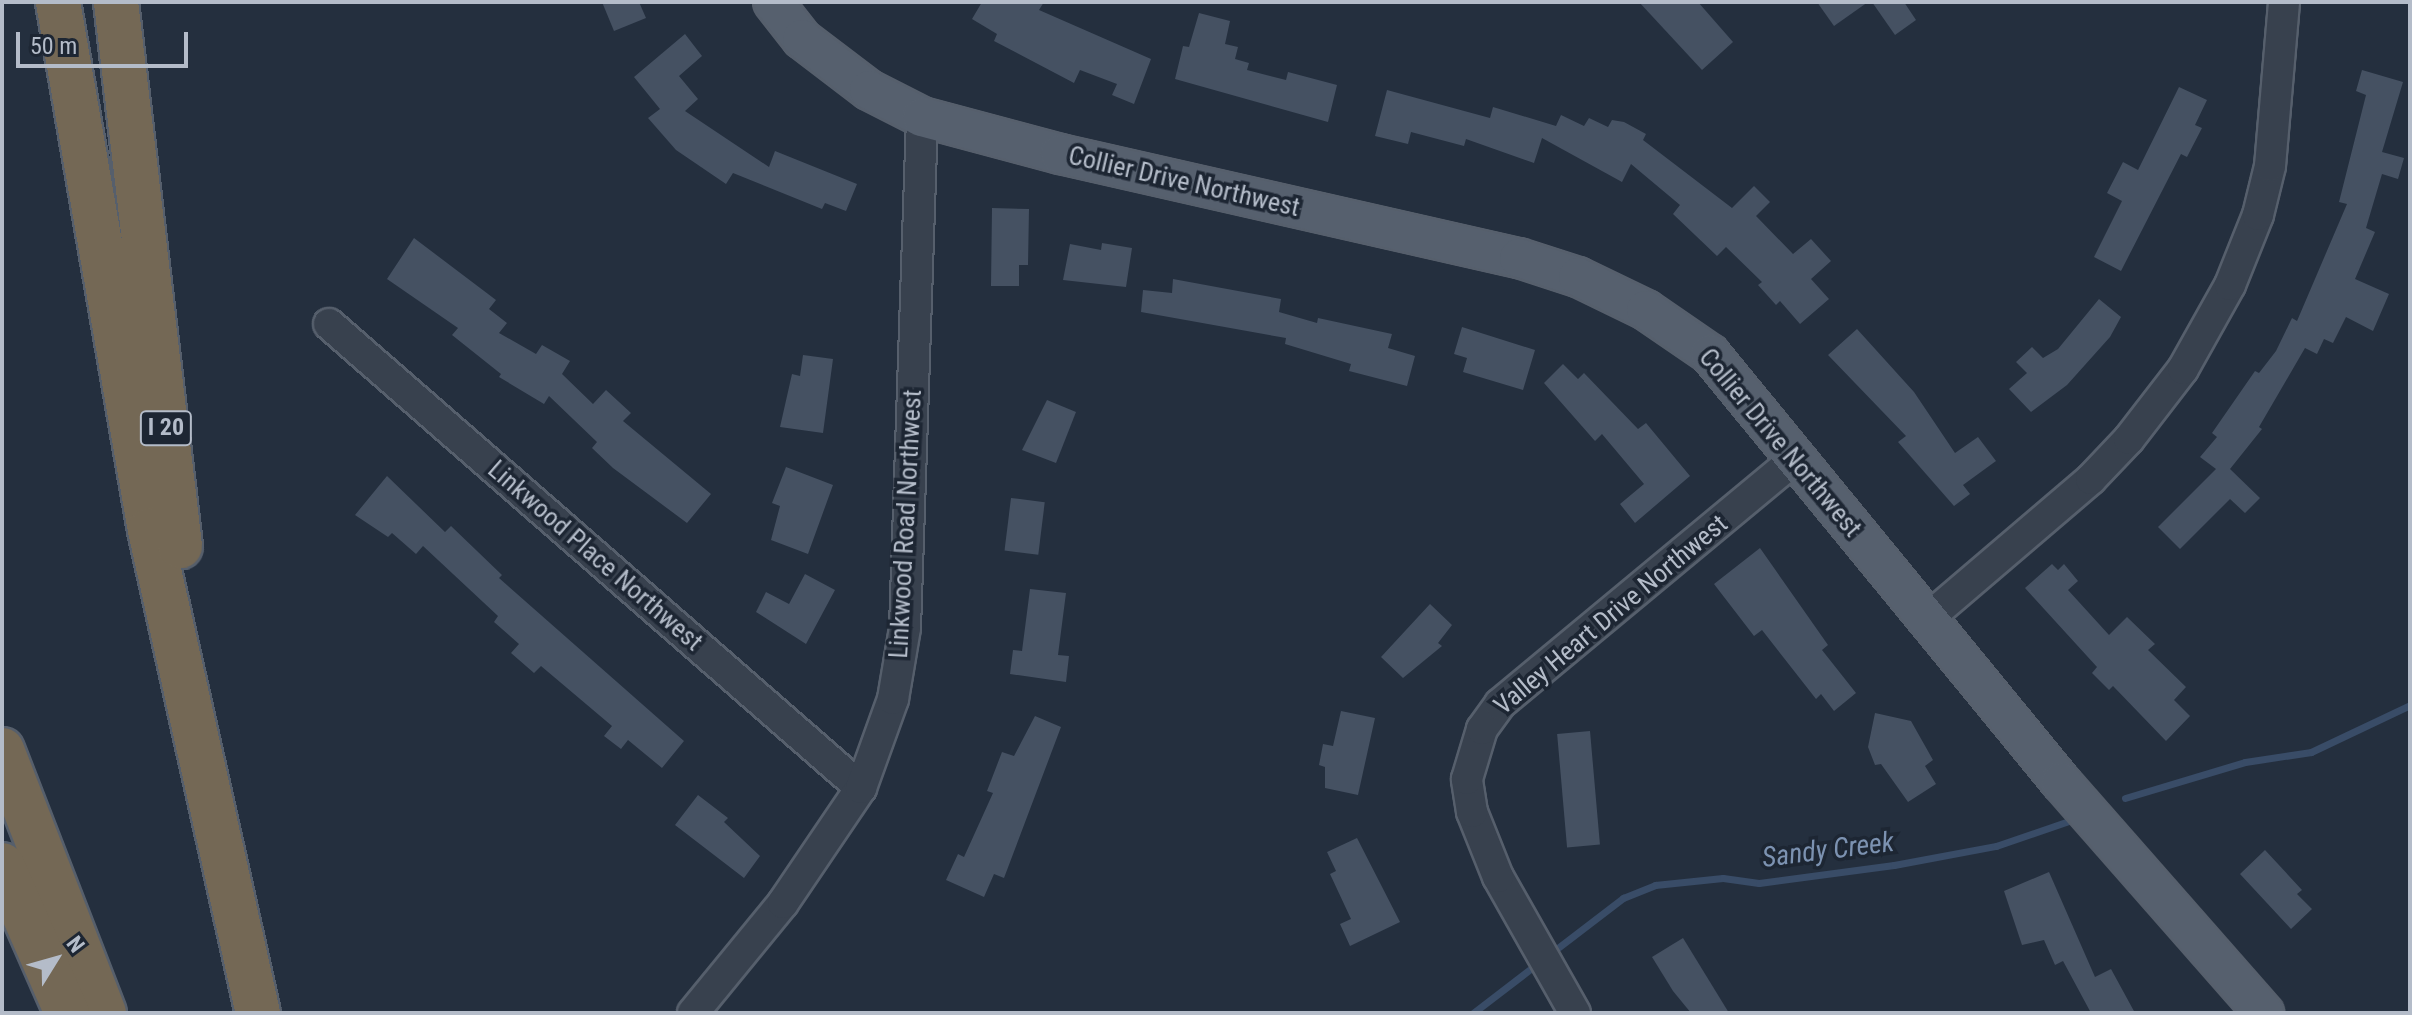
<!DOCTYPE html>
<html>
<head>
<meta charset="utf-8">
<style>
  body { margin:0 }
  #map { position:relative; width:2412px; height:1015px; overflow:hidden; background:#242f3e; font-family:"Roboto Condensed",sans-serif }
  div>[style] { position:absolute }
  .stream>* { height:7px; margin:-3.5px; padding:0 3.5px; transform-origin:3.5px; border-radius:3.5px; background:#394c67 }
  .building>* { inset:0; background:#455162; transform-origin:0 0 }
  .roads { filter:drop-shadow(2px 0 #565f6c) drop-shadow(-2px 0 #565f6c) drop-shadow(0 2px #565f6c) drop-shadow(0 -2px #565f6c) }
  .minor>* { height:30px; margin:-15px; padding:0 15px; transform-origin:15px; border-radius:15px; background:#38414e }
  .major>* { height:38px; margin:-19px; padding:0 19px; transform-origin:19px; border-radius:19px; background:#56606e }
  .highway>* { height:44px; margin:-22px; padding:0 22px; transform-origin:22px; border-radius:22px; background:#746855 }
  span { translate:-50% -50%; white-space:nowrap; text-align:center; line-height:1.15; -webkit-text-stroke:7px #1d2633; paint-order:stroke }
  .shield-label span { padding:2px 6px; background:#1d2633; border:2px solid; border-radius:6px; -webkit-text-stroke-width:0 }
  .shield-label { font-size:24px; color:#b4bcc9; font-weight:700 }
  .street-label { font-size:26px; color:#b4bcc9 }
  .water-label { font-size:28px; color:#7c92b1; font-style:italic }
  .frame { position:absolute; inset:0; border:4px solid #b4bcc9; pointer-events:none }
  .north { position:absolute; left:16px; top:919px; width:80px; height:80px; -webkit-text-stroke:6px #1d2633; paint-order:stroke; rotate:53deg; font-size:22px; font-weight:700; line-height:32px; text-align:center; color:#b4bcc9 }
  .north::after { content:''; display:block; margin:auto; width:28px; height:36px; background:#b4bcc9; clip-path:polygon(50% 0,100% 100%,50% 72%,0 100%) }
  .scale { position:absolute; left:16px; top:32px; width:172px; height:36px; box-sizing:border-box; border:4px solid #b4bcc9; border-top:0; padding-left:10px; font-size:24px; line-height:28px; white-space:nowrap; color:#b4bcc9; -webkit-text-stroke:6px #1d2633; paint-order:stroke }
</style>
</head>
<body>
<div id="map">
  <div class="stream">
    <div style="left:2125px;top:798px;width:125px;rotate:-16.7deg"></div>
    <div style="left:2245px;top:762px;width:67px;rotate:-8.6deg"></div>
    <div style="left:2311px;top:752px;width:110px;rotate:-25.4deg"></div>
    <div style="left:1559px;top:947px;width:81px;rotate:-37.4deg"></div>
    <div style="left:1623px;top:898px;width:35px;rotate:-22deg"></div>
    <div style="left:1655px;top:885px;width:68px;rotate:-5.9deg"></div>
    <div style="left:1723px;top:878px;width:36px;rotate:8deg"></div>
    <div style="left:1759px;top:883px;width:136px;rotate:-7.6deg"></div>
    <div style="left:1894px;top:865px;width:104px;rotate:-10.6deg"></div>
    <div style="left:1996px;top:846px;width:77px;rotate:-18.9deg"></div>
    <div style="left:1473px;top:1013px;width:71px;rotate:-37.5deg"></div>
  </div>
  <div class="building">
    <div style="clip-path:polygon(602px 2px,639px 2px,646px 18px,614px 31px)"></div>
    <div style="clip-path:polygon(982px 2px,1044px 2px,1039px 10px,1151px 59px,1134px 104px,1112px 95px,1117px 84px,1080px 70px,1074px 83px,994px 41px,997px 34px,972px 19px)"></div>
    <div style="clip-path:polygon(1639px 2px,1698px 2px,1733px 42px,1702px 70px)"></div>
    <div style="clip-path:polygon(1817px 2px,1868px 2px,1834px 26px)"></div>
    <div style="clip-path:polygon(1872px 2px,1904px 2px,1916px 20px,1895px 35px)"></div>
    <div style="clip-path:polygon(1199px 13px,1230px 21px,1225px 44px,1238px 47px,1235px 59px,1249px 63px,1247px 70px,1286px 80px,1288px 72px,1337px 85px,1328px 122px,1175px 79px,1183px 46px,1189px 47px)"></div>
    <div style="clip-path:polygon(685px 34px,702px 56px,679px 76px,698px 99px,685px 111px,769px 167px,775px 151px,857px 184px,846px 211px,825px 203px,822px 209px,733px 173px,726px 184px,676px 150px,648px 118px,660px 109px,634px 77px)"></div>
    <div style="clip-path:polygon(2362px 70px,2403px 82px,2382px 152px,2404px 158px,2398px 179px,2382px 174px,2366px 228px,2375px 232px,2355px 279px,2389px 294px,2373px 331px,2346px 317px,2333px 343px,2324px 339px,2317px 354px,2305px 348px,2259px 427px,2262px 429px,2230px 469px,2260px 498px,2245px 513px,2230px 499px,2180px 549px,2158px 527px,2216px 469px,2200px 457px,2217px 437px,2212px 433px,2255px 371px,2259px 373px,2276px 351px,2292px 318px,2297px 321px,2347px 204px,2339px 202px,2366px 95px,2356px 91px)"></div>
    <div style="clip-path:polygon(2179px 87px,2207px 100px,2195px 125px,2202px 128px,2187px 157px,2181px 154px,2121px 271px,2094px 257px,2122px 201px,2107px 193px,2123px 162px,2138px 170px)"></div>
    <div style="clip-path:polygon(1387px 90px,1490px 118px,1493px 107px,1556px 126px,1561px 115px,1584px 126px,1589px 118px,1608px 127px,1612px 120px,1624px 122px,1646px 134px,1643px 140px,1732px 208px,1754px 186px,1770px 202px,1756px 216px,1793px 254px,1811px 239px,1831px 261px,1811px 279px,1829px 299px,1800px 324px,1780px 301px,1776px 305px,1758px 285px,1762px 282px,1726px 247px,1717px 256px,1673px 214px,1680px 205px,1631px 164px,1622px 182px,1542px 138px,1534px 163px,1466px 139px,1464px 146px,1411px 132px,1408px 144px,1375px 136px)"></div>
    <div style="clip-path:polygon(992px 208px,1029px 209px,1028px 265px,1019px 265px,1019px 286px,991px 286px)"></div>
    <div style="clip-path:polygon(414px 238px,496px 300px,489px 309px,507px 323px,499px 333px,536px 354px,542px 345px,570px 361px,562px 374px,593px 404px,606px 390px,631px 413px,623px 421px,711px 494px,687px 523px,613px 468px,592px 448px,597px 442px,549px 396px,544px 404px,499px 377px,501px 374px,452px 335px,458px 328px,387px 279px)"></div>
    <div style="clip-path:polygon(1102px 243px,1132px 248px,1126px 287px,1063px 280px,1070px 244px,1101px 250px)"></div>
    <div style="clip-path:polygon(1173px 279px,1281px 299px,1279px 312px,1317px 323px,1318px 318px,1392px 334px,1388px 348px,1415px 356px,1407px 386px,1349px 371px,1351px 364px,1285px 344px,1286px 338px,1141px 312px,1143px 290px,1172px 293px)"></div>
    <div style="clip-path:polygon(2099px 299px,2121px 317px,2110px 337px,2067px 385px,2031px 412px,2009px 389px,2027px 373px,2016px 362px,2032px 347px,2043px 358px,2058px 349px)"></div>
    <div style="clip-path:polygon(1462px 327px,1535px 350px,1523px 390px,1463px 372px,1467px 358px,1454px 354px)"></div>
    <div style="clip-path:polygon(1857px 329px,1914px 392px,1955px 453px,1978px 437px,1996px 461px,1963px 485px,1970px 494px,1954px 506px,1898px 442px,1906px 436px,1828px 355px)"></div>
    <div style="clip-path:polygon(803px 355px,833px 359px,823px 433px,780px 427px,792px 374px,800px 376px)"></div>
    <div style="clip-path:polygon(1563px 364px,1578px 379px,1584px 373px,1638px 429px,1646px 423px,1690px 476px,1635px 523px,1620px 504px,1644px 484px,1602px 434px,1595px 441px,1544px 383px)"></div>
    <div style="clip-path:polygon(1047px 400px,1076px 412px,1056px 463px,1022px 450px)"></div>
    <div style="clip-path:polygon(786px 467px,833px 485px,808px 554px,771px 540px,780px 506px,772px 503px)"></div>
    <div style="clip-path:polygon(387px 476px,445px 532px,451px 526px,502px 575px,499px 578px,684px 741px,662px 768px,628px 740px,621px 749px,604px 736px,612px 726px,541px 666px,534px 673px,511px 653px,519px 644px,494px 622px,498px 616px,423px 546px,416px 554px,392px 533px,388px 537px,355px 515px)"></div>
    <div style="left:1011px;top:498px;width:34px;height:53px;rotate:7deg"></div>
    <div style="clip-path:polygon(1760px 548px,1828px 645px,1822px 650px,1856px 693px,1834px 711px,1821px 694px,1816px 699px,1762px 630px,1754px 636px,1714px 584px)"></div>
    <div style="clip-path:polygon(2052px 564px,2058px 570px,2064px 564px,2078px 581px,2068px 590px,2109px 635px,2127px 617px,2155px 644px,2148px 650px,2186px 687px,2174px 700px,2190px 716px,2166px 741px,2113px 686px,2109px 690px,2092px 673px,2097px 667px,2025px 588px)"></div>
    <div style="clip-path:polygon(805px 574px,835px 590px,806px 644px,756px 612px,766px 592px,789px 604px)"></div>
    <div style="clip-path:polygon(1030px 589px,1066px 593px,1058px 655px,1069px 656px,1066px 682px,1010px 674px,1013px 650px,1022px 651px)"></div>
    <div style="clip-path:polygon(1430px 604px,1452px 625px,1438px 643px,1442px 646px,1403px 678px,1381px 657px)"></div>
    <div style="clip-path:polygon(1341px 711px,1375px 718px,1358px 795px,1325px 788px,1325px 767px,1319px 765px,1323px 744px,1333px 746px)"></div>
    <div style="clip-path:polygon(1875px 713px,1911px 721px,1933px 760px,1925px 766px,1936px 784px,1908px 802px,1881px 764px,1875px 765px,1868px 747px)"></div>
    <div style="clip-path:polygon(1035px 716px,1061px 727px,1004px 878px,994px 874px,984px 897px,946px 880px,958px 854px,964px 857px,993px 793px,987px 791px,1002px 752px,1014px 756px)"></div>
    <div style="left:1590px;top:731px;width:114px;height:33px;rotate:85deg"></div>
    <div style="clip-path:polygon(698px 795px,728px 818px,724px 822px,760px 856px,744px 878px,675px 825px)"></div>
    <div style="clip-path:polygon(1357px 838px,1400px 922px,1350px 946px,1340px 924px,1351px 919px,1330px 874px,1336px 871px,1327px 852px)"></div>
    <div style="clip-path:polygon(2265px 850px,2302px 890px,2297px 894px,2312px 909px,2291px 929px,2240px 874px)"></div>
    <div style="clip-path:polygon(2049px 872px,2095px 977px,2111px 969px,2135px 1013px,2091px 1013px,2063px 961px,2055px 965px,2044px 940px,2022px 945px,2004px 891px)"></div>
    <div style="clip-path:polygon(1683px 938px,1729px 1013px,1691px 1013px,1673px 991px,1652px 957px)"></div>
  </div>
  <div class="roads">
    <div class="minor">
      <div style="left:329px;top:324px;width:706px;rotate:41.09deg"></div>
      <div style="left:1926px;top:620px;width:217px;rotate:-40.5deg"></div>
      <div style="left:2091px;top:479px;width:55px;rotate:-46.5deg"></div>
      <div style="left:2129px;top:439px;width:88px;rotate:-52.4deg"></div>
      <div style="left:2183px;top:369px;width:96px;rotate:-60.8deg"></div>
      <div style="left:2230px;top:285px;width:75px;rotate:-68.2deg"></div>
      <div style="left:2258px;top:215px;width:50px;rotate:-76.2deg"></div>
      <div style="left:2270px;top:166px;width:165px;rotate:-85.1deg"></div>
      <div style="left:693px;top:1013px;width:142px;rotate:-50.7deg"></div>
      <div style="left:783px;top:903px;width:139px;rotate:-55.9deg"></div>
      <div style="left:861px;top:788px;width:95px;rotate:-70.2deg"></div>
      <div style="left:893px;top:699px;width:72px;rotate:-80.4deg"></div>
      <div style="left:905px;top:628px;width:511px;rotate:-88.09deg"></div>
      <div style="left:1575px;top:1013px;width:156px;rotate:-119.5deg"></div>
      <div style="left:1498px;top:877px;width:70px;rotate:-111.8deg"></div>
      <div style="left:1472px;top:812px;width:33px;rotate:-99deg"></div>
      <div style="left:1467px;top:779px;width:52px;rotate:-73.3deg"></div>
      <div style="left:1482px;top:729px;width:31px;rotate:-54deg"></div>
      <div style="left:1500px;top:704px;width:387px;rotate:-39.7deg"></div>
    </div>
    <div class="major">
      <div style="left:773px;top:2px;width:47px;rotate:51.9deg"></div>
      <div style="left:802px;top:39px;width:84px;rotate:37.3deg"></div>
      <div style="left:869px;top:90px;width:59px;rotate:27deg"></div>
      <div style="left:922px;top:117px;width:143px;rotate:15deg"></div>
      <div style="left:1060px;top:154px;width:471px;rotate:12.8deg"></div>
      <div style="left:1519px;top:258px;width:62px;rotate:17.9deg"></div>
      <div style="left:1578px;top:277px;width:76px;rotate:25.9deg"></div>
      <div style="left:1646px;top:310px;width:78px;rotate:34.5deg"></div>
      <div style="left:1710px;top:354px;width:554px;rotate:50.65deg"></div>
      <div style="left:2061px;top:782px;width:308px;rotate:48.7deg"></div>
    </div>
    <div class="highway">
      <div style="left:58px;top:2px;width:536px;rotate:80.12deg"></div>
      <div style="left:150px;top:530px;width:495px;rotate:77.4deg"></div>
      <div style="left:116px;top:2px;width:548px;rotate:83.29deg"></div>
      <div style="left:2px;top:750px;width:282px;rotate:68.8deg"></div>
      <div style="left:2px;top:865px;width:162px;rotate:66.3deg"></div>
    </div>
  </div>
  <div class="shield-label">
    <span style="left:166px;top:428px">I 20</span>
  </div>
  <div class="street-label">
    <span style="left:1184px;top:182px;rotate:13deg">Collier Drive Northwest</span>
    <span style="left:1780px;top:443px;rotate:50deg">Collier Drive Northwest</span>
    <span style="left:906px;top:524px;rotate:-87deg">Linkwood Road Northwest</span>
    <span style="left:595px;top:556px;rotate:41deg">Linkwood Place Northwest</span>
    <span style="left:1611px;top:615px;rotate:-40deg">Valley Heart Drive Northwest</span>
  </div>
  <div class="water-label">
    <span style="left:1828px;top:850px;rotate:-7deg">Sandy Creek</span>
  </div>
  <div class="frame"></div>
  <div class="north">N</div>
  <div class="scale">50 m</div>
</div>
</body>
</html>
